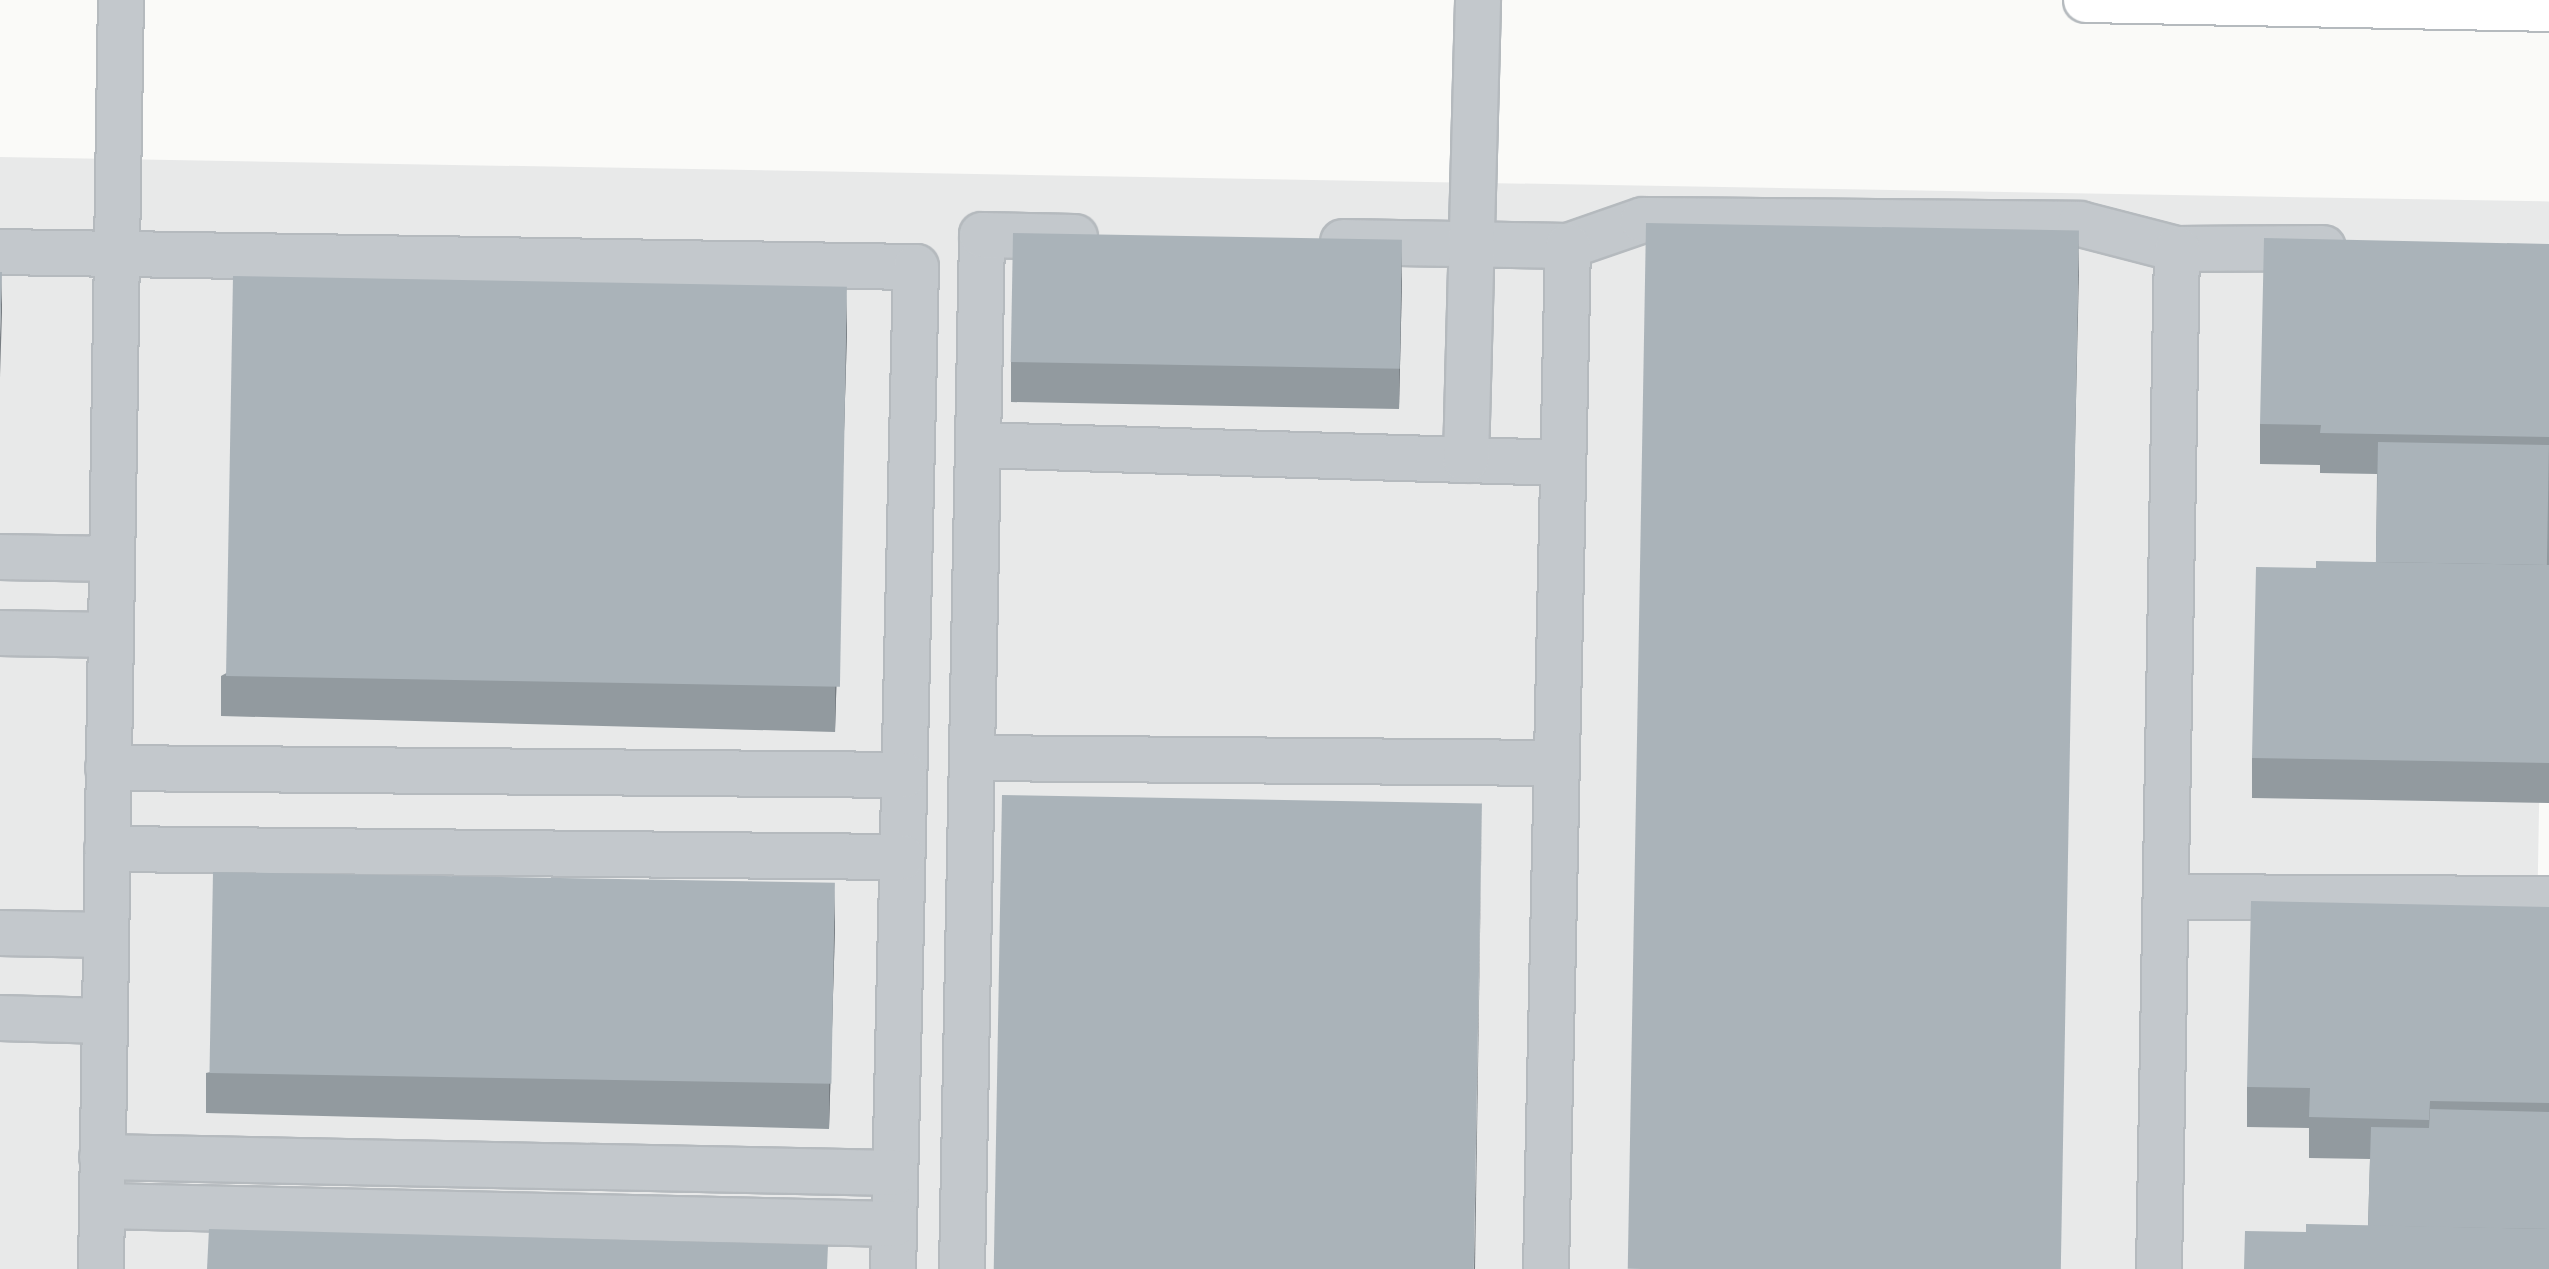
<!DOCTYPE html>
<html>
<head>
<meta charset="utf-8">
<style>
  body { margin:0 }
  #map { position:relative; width:2549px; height:1269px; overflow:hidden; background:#fafaf8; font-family:"Archivo Narrow",sans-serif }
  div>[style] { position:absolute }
  .built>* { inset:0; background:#e8e9e9; transform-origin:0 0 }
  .roads { filter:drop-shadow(2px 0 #b5babe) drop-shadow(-2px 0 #b5babe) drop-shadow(0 2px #b5babe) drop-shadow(0 -2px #b5babe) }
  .minor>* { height:44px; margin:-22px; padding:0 22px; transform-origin:22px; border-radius:22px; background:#c3c8cc }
  .major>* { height:44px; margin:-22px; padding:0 22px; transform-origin:22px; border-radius:22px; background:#fff }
  .wall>* { inset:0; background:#929a9f }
  .shaded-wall>* { inset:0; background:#777d82 }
  .building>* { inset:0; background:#aab3b9; transform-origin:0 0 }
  span { translate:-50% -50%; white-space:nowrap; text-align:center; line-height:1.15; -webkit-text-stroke:8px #fff; paint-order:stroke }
</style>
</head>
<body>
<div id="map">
  <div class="built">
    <div style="left:0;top:157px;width:2550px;height:1112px;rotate:1deg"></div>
  </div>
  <div class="roads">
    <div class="minor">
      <div style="left:1343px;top:242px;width:225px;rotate:1deg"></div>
      <div style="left:1568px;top:246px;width:79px;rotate:-19.1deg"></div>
      <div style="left:1643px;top:220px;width:437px;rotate:0.5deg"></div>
      <div style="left:2080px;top:224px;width:100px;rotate:14.5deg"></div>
      <div style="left:2177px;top:249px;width:146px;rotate:-0.4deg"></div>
      <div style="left:0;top:252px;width:916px;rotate:0.94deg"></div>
      <div style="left:916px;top:267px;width:1002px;rotate:91.31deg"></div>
      <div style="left:978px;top:445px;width:585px;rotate:1.76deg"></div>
      <div style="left:1466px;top:460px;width:460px;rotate:-88.5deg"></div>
      <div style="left:0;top:557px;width:112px;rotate:1deg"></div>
      <div style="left:0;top:633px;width:111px;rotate:1deg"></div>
      <div style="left:972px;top:758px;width:585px;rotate:0.49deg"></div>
      <div style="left:108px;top:768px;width:796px;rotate:0.5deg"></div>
      <div style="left:107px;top:849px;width:795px;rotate:0.58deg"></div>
      <div style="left:2166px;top:897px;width:383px;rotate:0.3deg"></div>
      <div style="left:0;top:933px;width:106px;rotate:1.1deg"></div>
      <div style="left:0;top:1018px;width:105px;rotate:1.6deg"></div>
      <div style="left:102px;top:1157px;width:793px;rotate:1.16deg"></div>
      <div style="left:102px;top:1206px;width:792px;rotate:1.3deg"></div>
      <div style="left:101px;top:1269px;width:1269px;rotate:-89.1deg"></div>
      <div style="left:962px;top:1269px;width:1034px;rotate:-88.89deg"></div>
      <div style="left:982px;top:235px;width:93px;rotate:1.2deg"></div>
      <div style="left:1546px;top:1269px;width:1023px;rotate:-88.77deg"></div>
      <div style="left:2159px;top:1269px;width:1020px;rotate:-88.99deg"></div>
    </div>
    <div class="major">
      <div style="left:2086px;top:0;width:463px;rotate:1.1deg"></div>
    </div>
  </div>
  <div class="wall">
    <div style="clip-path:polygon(2549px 244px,2549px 803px,2252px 798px,2252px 758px,2316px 568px,2376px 562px,2377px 474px,2320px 473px,2320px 465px,2260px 464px,2260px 424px)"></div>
    <div style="clip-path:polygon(1402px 280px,1399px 409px,1011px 402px,1011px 362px)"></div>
    <div style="clip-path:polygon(847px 332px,835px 732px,221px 716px,221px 676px)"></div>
    <div style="clip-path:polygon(2549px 907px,2549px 1269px,2306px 1232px,2368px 1226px,2370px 1159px,2309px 1158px,2309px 1128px,2247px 1127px,2247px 1087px)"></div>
    <div style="clip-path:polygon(835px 928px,829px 1129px,206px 1113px,206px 1073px)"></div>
  </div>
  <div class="shaded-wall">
    <div style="clip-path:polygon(2079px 231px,2079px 271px,2056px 1269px)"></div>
    <div style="clip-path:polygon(1402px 240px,1402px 280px,1399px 409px,1399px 368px)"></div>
    <div style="clip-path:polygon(2px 272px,2px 312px,0 377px,0 337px)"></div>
    <div style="clip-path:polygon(847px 292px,847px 332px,835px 732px,835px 692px)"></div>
    <div style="clip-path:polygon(1482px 801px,1475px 1269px,1474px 1269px)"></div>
    <div style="clip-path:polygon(835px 888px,835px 928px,829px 1129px,829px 1089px)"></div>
  </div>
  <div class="building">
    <div style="left:1646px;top:223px;width:433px;height:1046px;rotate:1deg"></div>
    <div style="left:1013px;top:233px;width:389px;height:129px;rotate:1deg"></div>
    <div style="clip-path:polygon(2264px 238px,2549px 244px,2549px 437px,2320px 433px,2321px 425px,2260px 424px)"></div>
    <div style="clip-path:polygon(0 272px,2px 272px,0 337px)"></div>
    <div style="left:233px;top:276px;width:614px;height:400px;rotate:1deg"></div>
    <div style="left:2378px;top:442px;width:171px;height:120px;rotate:1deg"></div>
    <div style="clip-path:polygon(2316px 561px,2549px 565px,2549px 763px,2252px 758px,2256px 567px,2316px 568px)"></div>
    <div style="left:1002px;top:795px;width:480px;height:474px;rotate:1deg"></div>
    <div style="left:213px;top:872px;width:622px;height:201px;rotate:1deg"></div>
    <div style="clip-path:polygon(2251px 901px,2549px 907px,2549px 1103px,2430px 1101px,2429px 1120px,2309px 1117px,2310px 1088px,2247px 1087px)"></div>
    <div style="clip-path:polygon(2430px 1109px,2549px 1112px,2549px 1229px,2368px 1226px,2371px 1127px,2429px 1128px)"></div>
    <div style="clip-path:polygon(2306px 1224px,2549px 1229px,2549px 1269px,2244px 1269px,2245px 1231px,2306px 1232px)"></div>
    <div style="clip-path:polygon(209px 1229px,828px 1245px,827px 1269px,207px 1269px)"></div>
  </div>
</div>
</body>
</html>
